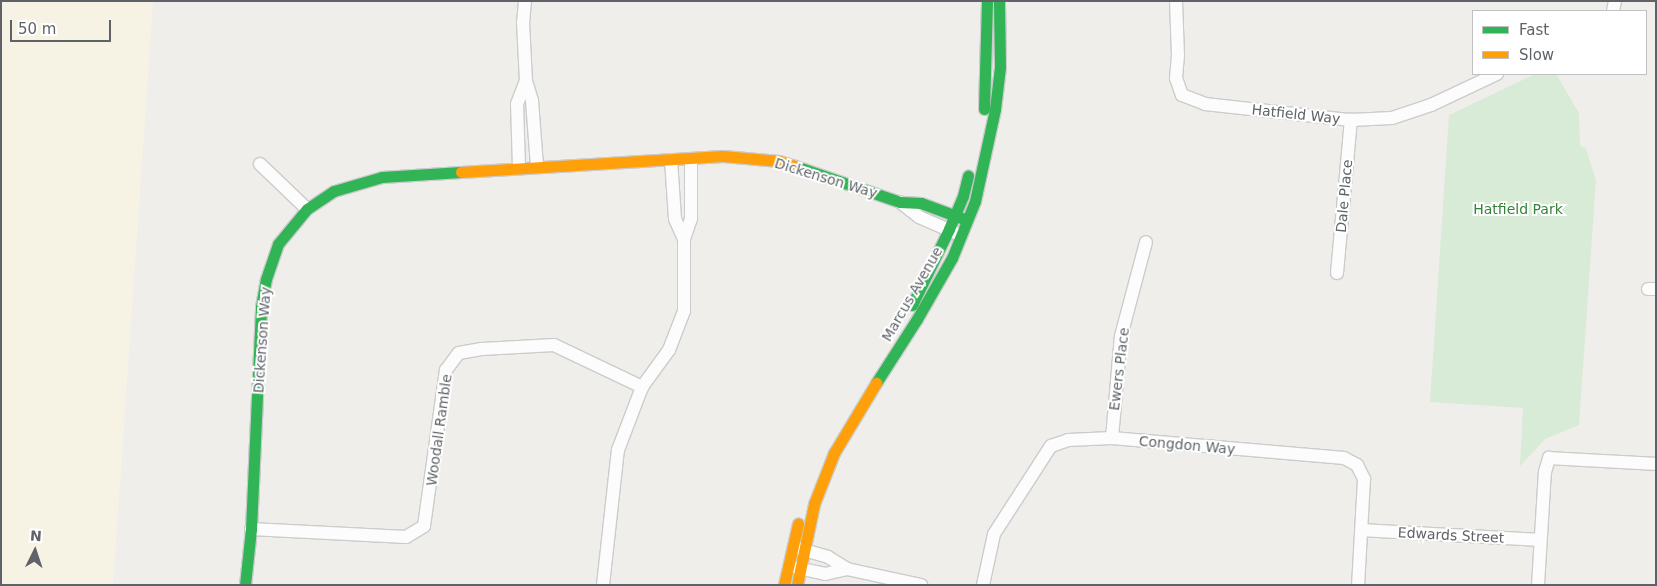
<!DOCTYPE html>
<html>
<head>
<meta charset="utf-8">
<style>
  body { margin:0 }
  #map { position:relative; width:1657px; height:586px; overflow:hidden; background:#efeeea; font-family:"DejaVu Sans",sans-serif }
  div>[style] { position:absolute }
  .commercial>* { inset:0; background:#f7f3e4 }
  .green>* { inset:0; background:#d8ebd6 }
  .roads { filter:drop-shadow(1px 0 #cbcccc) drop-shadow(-1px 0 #cbcccc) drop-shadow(0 1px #cbcccc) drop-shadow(0 -1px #cbcccc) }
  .street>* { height:12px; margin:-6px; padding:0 6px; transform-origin:6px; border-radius:6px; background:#fdfcfc }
  .fast>* { height:11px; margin:-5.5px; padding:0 5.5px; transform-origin:5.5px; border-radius:5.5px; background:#30b455 }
  .slow>* { height:11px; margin:-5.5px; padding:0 5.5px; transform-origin:5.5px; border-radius:5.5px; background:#ff9f0a }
  span { translate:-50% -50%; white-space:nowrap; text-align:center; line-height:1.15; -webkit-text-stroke:4px #fff; paint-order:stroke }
  .street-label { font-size:14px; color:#5f6368 }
  .park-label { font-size:14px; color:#348238 }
  .frame { position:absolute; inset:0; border:2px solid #5f6368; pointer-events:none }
  .legend { position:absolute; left:1472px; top:10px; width:175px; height:65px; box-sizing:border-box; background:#fff; border:1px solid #bfc1c3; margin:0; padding:6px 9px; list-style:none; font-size:15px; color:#5f6368 }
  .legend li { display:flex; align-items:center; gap:10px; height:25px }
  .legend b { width:25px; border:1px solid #bfc1c3 }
  .north { position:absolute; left:10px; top:526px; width:50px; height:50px; -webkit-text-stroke:4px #fff; paint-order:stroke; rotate:4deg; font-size:14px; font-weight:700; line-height:20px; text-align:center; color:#5f6368 }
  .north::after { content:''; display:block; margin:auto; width:18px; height:22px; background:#5f6368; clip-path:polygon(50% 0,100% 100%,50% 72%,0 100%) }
  .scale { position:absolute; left:10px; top:20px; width:101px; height:22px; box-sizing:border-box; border:2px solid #5f6368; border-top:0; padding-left:6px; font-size:15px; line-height:18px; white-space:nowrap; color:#5f6368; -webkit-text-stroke:4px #fff; paint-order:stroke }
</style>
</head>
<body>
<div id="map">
  <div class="commercial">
    <div style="clip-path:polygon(1px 1px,153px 1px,113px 585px,1px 585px)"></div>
  </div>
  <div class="green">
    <div style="clip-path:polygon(1535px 74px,1556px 74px,1579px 113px,1580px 145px,1586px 149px,1596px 180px,1579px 425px,1545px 439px,1520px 466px,1523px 408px,1430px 402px,1449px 115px)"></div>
  </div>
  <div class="roads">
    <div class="street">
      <div style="left:525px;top:1px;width:21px;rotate:95deg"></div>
      <div style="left:523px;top:22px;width:59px;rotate:87.1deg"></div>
      <div style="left:526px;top:81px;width:21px;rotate:73deg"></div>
      <div style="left:532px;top:101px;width:65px;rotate:85.6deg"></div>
      <div style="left:1176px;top:1px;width:54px;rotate:87.9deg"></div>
      <div style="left:1178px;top:55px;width:23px;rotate:95deg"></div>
      <div style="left:1176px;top:78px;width:18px;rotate:71deg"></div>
      <div style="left:1182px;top:95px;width:25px;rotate:21deg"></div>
      <div style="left:1205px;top:104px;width:147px;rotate:6.3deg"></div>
      <div style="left:1351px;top:120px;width:41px;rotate:-2.8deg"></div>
      <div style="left:1392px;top:118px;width:41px;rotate:-18.4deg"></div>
      <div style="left:1431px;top:105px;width:73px;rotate:-25.2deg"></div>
      <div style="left:1613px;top:11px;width:10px;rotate:-79deg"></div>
      <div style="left:671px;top:160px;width:59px;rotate:86.1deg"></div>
      <div style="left:675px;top:219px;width:22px;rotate:66deg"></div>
      <div style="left:260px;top:164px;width:65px;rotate:43.8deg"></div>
      <div style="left:519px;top:167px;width:63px;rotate:-91.8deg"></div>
      <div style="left:517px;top:104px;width:25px;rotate:-69deg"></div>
      <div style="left:900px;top:202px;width:24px;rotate:38deg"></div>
      <div style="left:919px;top:217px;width:40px;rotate:23.4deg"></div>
      <div style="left:1337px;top:273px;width:154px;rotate:-84.8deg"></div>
      <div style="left:1648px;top:289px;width:8px"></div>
      <div style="left:1112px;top:438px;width:102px;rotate:-85deg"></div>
      <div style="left:1121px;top:336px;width:97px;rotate:-75.1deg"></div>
      <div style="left:251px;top:529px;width:155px;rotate:3deg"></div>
      <div style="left:406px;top:537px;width:21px;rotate:-31deg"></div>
      <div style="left:424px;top:526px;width:158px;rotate:-82deg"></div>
      <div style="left:446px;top:370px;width:21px;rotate:-53deg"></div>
      <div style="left:459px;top:353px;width:23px;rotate:-10deg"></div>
      <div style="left:482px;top:349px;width:72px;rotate:-3.2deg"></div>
      <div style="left:554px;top:345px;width:98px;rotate:25.5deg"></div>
      <div style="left:1362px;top:530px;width:178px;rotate:3.2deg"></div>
      <div style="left:797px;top:548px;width:32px;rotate:16deg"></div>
      <div style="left:828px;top:557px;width:22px;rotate:32deg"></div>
      <div style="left:847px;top:569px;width:76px;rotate:12.2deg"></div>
      <div style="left:793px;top:567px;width:33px;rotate:12deg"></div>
      <div style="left:825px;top:574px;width:23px;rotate:-13deg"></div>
      <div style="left:603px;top:585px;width:136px;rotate:-83.7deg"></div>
      <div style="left:618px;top:450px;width:67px;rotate:-69.1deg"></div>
      <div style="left:642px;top:387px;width:46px;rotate:-53.9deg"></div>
      <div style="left:669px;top:350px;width:42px;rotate:-69deg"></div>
      <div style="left:684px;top:311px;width:72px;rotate:-90deg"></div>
      <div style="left:684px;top:239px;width:21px;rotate:-71deg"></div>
      <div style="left:691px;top:219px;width:60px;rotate:-90deg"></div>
      <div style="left:983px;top:585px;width:52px;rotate:-77.8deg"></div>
      <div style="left:994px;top:534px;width:105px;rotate:-57.1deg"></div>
      <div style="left:1051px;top:446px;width:18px;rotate:-19deg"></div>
      <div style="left:1068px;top:440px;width:44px;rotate:-2.6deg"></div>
      <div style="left:1112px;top:438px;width:233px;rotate:4.9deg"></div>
      <div style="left:1344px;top:458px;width:15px;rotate:28deg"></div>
      <div style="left:1357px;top:465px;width:16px;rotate:63deg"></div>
      <div style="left:1364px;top:479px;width:106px;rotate:93.2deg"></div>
      <div style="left:1538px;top:585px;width:113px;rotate:-86.5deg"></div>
      <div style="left:1545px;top:472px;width:15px;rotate:-74deg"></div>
      <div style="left:1549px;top:458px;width:107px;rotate:3.2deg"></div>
    </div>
    <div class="fast">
      <div style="left:984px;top:109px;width:108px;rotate:-88.4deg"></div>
      <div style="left:795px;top:166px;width:111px;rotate:18.9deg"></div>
      <div style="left:900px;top:202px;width:21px;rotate:3deg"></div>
      <div style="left:921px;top:203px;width:49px;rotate:20.3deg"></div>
      <div style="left:912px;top:305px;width:85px;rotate:-64deg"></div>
      <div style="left:949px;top:229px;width:36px;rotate:-67deg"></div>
      <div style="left:963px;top:196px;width:21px;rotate:-76deg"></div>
      <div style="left:876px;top:383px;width:76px;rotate:-57.4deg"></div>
      <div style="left:917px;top:319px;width:70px;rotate:-60.2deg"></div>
      <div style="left:952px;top:258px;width:61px;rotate:-68deg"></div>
      <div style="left:975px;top:201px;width:94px;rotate:-77.7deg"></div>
      <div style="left:995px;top:109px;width:42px;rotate:-83.2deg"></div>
      <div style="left:1000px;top:67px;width:66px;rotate:-90.9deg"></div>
      <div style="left:245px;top:585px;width:56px;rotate:-83.9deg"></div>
      <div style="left:251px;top:529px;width:222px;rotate:-87.4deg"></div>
      <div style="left:261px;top:307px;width:28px;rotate:-80deg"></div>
      <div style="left:266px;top:279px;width:37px;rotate:-71deg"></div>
      <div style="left:278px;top:244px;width:45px;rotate:-50.4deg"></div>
      <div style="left:307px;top:209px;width:32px;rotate:-34deg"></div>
      <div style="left:334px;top:191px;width:50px;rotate:-16.3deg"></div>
      <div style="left:382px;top:177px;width:79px;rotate:-3.6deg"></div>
    </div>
    <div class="slow">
      <div style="left:461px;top:172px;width:262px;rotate:-3.5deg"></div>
      <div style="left:723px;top:156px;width:56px;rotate:5.1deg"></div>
      <div style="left:779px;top:161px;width:17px;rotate:17deg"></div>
      <div style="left:784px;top:585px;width:63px;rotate:-77.1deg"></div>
      <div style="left:797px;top:585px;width:83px;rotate:-78.1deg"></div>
      <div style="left:814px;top:504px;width:55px;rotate:-68.6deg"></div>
      <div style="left:834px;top:453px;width:82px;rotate:-59deg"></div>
    </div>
  </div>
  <div class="street-label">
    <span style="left:1296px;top:114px;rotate:6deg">Hatfield Way</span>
    <span style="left:826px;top:178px;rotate:17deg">Dickenson Way</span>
    <span style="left:1344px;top:196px;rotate:-85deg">Dale Place</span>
    <span style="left:912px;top:294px;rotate:-60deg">Marcus Avenue</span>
    <span style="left:262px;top:340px;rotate:-86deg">Dickenson Way</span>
    <span style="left:1119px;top:369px;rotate:-83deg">Ewers Place</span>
    <span style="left:439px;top:430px;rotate:-82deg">Woodall Ramble</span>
    <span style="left:1187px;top:445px;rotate:5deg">Congdon Way</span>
    <span style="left:1451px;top:535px;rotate:3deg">Edwards Street</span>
  </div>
  <div class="park-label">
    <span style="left:1518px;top:209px">Hatfield Park</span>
  </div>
  <div class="frame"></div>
  <ul class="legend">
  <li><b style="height:6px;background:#30b455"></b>Fast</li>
  <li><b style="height:6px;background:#ff9f0a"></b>Slow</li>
  </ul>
  <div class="north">N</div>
  <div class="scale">50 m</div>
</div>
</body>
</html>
